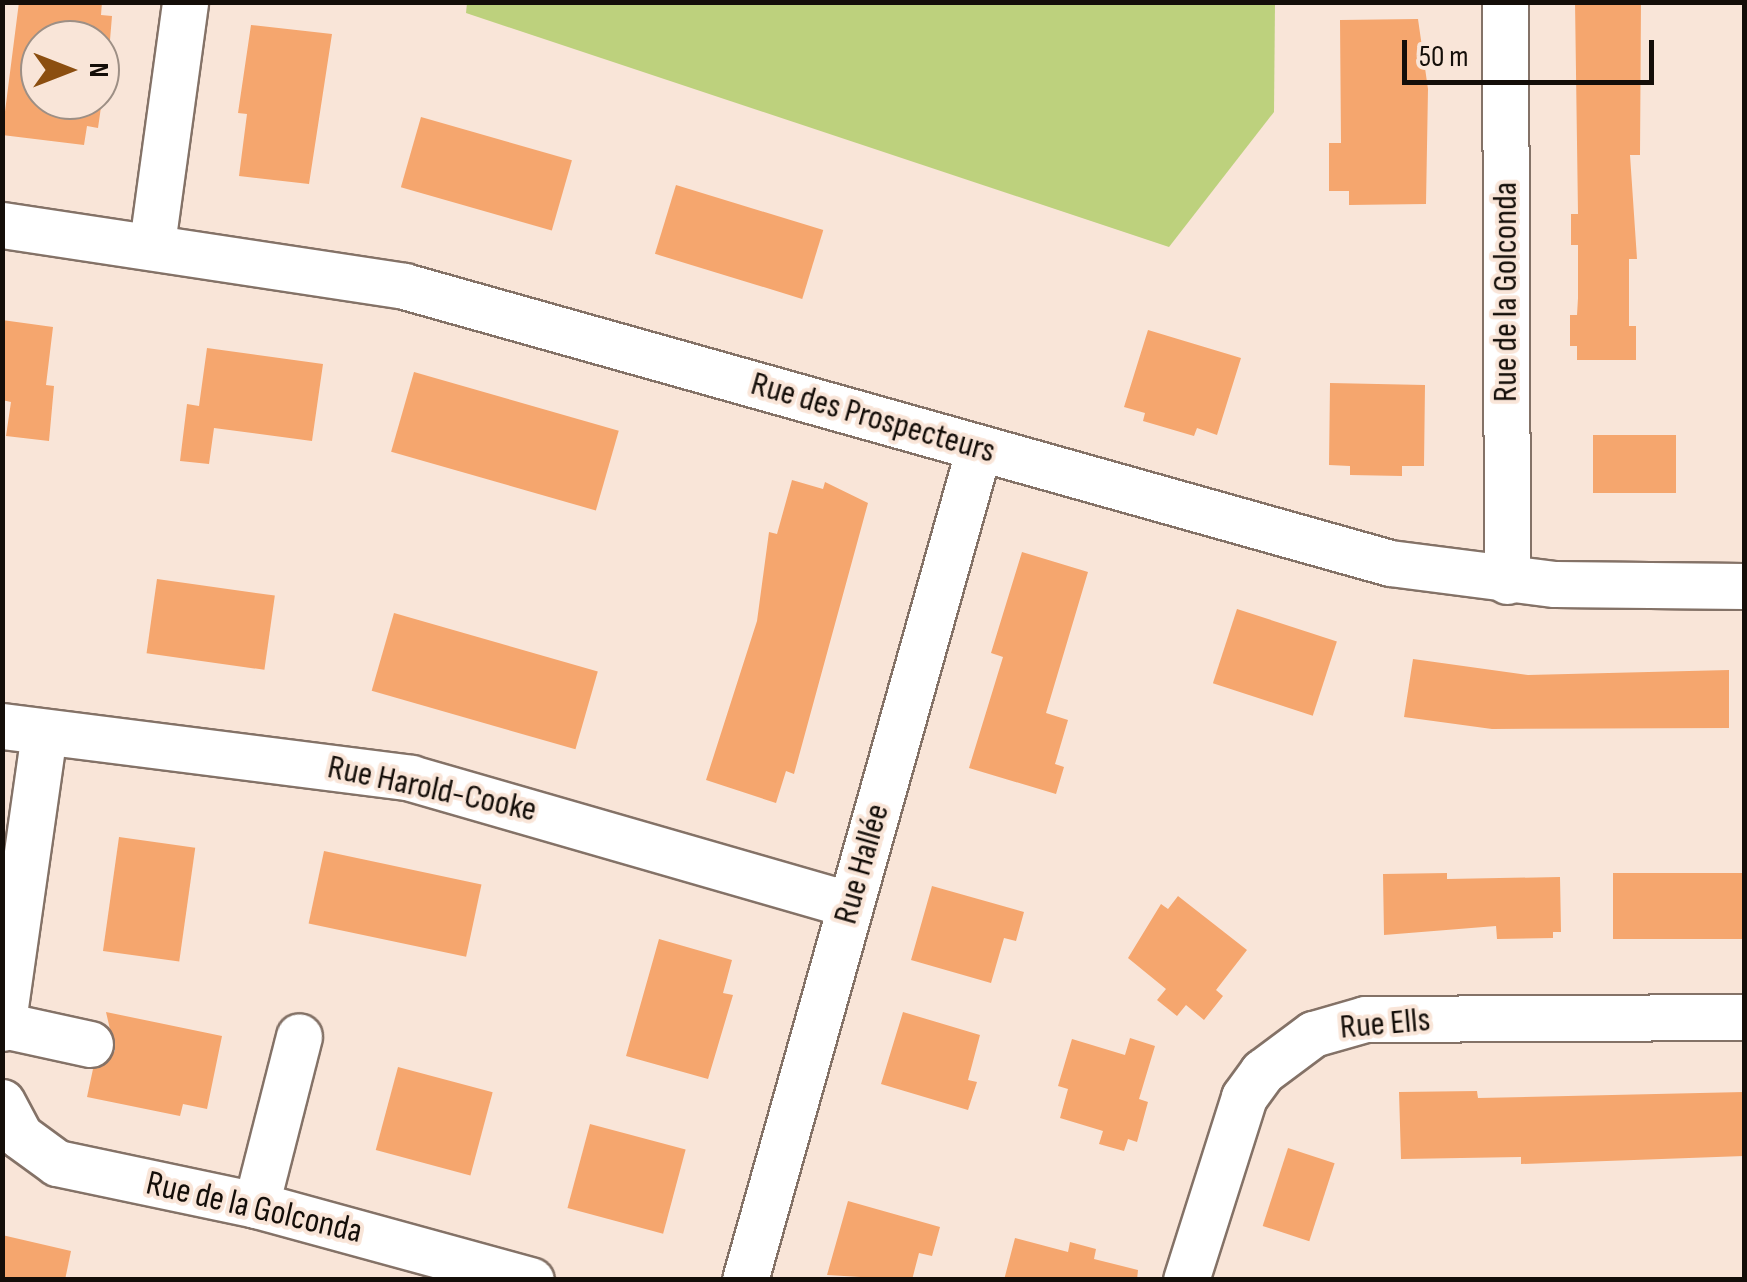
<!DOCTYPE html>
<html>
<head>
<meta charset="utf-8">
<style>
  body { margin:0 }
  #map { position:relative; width:1747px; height:1282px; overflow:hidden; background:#f9e5d8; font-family:"Sofia Sans Condensed",sans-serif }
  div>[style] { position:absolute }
  .green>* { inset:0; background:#bdd17d }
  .building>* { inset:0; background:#f5a66e; transform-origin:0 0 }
  .roads { filter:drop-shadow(2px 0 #847267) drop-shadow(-2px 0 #847267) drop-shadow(0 2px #847267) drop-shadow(0 -2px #847267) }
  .minor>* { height:45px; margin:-22.5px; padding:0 22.5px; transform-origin:22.5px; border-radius:22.5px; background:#fff }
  span { translate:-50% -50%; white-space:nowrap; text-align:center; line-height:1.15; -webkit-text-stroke:8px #f9e5d8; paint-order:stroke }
  .street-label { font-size:35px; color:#140e09 }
  .frame { position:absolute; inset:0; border:5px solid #140e09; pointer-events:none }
  .north { position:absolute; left:20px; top:20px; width:100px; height:100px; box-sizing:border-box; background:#f9e5d8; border:2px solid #9d8f85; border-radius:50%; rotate:90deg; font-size:28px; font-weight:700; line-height:40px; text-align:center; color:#140e09 }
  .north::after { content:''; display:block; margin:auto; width:35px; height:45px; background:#8b4e10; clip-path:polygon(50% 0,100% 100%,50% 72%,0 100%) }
  .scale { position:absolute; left:1402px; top:40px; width:252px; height:45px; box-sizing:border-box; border:5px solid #140e09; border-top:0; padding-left:12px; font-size:30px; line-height:35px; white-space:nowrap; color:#140e09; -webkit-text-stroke:8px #f9e5d8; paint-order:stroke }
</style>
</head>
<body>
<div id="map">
  <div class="green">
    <div style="clip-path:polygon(467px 3px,1275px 3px,1274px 112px,1169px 247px,466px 13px)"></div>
  </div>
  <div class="building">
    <div style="clip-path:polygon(19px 2px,102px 2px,101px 15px,112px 16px,110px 40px,40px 40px,40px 100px,102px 100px,98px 128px,87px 126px,84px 145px,2px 135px)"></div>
    <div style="clip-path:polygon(1575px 2px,1641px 2px,1640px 155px,1630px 155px,1637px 259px,1629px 259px,1629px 326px,1636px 326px,1636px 360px,1577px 360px,1577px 346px,1570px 346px,1570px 315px,1577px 315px,1578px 298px,1578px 245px,1571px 245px,1571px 214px,1578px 214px)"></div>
    <div style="clip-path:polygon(1418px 19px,1428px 89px,1426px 204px,1349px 205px,1349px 191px,1329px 191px,1329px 143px,1341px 143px,1340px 20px)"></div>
    <div style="clip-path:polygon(251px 25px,332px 34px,309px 184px,239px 176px,247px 114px,238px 113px)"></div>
    <div style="left:421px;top:117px;width:157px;height:73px;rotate:16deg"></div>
    <div style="left:676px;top:185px;width:154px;height:72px;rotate:17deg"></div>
    <div style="clip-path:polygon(2px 320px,53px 327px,46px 385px,54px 386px,49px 441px,6px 436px,11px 402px,2px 400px)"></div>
    <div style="clip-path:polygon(1148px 330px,1241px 358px,1217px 435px,1197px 428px,1194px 436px,1143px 421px,1145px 413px,1124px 407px)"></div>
    <div style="clip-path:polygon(207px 348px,323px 364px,312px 441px,214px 428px,209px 464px,180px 461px,187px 404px,199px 406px)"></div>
    <div style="left:414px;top:372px;width:213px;height:83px;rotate:16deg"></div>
    <div style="clip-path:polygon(1330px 383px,1425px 385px,1424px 466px,1402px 466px,1402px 476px,1350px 475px,1350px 466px,1329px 465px)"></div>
    <div style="left:1593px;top:435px;width:83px;height:58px"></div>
    <div style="clip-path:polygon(792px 480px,823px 489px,825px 482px,868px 503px,794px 774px,786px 771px,776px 803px,706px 780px,757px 621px,769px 532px,777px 534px)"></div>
    <div style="clip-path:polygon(1022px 552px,1088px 572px,1046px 713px,1068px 720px,1055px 764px,1064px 767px,1056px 794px,969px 768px,1003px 657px,991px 653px)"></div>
    <div style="left:157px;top:579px;width:119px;height:75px;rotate:8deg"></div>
    <div style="left:1237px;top:609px;width:105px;height:78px;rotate:18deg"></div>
    <div style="left:394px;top:613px;width:212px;height:81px;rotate:16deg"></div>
    <div style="clip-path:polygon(1413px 659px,1528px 675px,1729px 670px,1729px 728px,1492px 729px,1404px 717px)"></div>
    <div style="left:119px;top:837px;width:77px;height:115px;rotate:8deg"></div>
    <div style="left:324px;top:851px;width:161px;height:74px;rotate:12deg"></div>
    <div style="clip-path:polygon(1447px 873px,1447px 879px,1560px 877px,1561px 932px,1553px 932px,1553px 938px,1497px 939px,1496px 926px,1384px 935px,1383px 874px)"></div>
    <div style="left:1613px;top:873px;width:131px;height:66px"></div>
    <div style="clip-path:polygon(932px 886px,1024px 912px,1016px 941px,1004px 938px,991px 983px,911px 960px)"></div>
    <div style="clip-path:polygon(1178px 896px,1247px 950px,1216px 990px,1223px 996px,1204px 1020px,1186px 1005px,1177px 1016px,1157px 1000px,1166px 989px,1128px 958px,1161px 904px,1168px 909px)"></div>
    <div style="clip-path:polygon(659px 939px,732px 960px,723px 993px,733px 995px,708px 1079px,626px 1056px)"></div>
    <div style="clip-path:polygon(106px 1012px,222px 1036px,207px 1109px,183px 1104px,180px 1116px,87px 1097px,93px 1069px,115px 1051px)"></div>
    <div style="clip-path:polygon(903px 1012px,980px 1035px,968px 1080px,977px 1082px,968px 1110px,881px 1084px)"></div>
    <div style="clip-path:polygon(1130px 1038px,1155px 1046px,1139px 1099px,1148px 1102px,1137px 1142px,1128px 1139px,1124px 1151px,1099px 1144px,1103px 1131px,1060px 1118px,1068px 1089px,1058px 1086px,1072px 1039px,1125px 1055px)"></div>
    <div style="left:398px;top:1067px;width:98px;height:86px;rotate:15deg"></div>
    <div style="clip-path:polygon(1477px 1091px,1478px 1098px,1744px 1092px,1744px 1156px,1521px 1164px,1521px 1157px,1401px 1159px,1399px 1092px)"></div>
    <div style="left:590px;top:1124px;width:99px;height:87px;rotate:15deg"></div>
    <div style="left:1288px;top:1148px;width:49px;height:82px;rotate:18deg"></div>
    <div style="clip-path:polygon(848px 1201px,940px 1227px,932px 1256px,919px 1253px,912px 1280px,827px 1275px)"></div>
    <div style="clip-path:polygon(2px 1235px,71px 1251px,65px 1280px,2px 1280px)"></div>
    <div style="clip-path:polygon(1015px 1238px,1068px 1252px,1070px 1242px,1096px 1249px,1094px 1259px,1138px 1270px,1137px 1280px,1004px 1280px)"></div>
  </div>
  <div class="roads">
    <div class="minor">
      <div style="left:1505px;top:2px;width:579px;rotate:89.8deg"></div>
      <div style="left:2px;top:225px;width:407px;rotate:8.6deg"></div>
      <div style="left:404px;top:286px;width:1024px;rotate:15.69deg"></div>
      <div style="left:1390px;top:563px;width:166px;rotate:7.3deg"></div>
      <div style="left:1555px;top:584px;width:189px;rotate:0.6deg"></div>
      <div style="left:152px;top:244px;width:244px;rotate:-82.2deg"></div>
      <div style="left:2px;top:726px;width:412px;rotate:7.2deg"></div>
      <div style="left:411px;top:778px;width:457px;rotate:16.1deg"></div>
      <div style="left:3px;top:1025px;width:89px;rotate:12.3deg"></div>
      <div style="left:2px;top:1028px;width:299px;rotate:-81.9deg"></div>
      <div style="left:2px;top:1102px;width:38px;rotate:62deg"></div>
      <div style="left:20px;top:1136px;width:46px;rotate:36.1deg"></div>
      <div style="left:57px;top:1163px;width:203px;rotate:11.9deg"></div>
      <div style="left:256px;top:1205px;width:285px;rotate:15.3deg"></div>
      <div style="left:256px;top:1205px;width:174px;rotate:-75.7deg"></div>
      <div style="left:745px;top:1280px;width:864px;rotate:-74.29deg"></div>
      <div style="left:1186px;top:1280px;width:192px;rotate:-72.4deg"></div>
      <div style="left:1244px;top:1097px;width:31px;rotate:-54deg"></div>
      <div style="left:1262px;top:1072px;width:64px;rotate:-36.7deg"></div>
      <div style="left:1313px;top:1034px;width:54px;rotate:-16.1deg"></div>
      <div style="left:1365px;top:1019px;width:379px;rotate:-0.3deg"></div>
    </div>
  </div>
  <div class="street-label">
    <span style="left:1506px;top:292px;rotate:-90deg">Rue de la Golconda</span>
    <span style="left:873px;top:418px;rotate:16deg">Rue des Prospecteurs</span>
    <span style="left:432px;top:789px;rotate:12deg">Rue Harold-Cooke</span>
    <span style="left:862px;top:864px;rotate:-74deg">Rue Hallée</span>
    <span style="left:1385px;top:1024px;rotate:-5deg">Rue Ells</span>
    <span style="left:254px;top:1208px;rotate:13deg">Rue de la Golconda</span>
  </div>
  <div class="frame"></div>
  <div class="north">N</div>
  <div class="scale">50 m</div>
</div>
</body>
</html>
